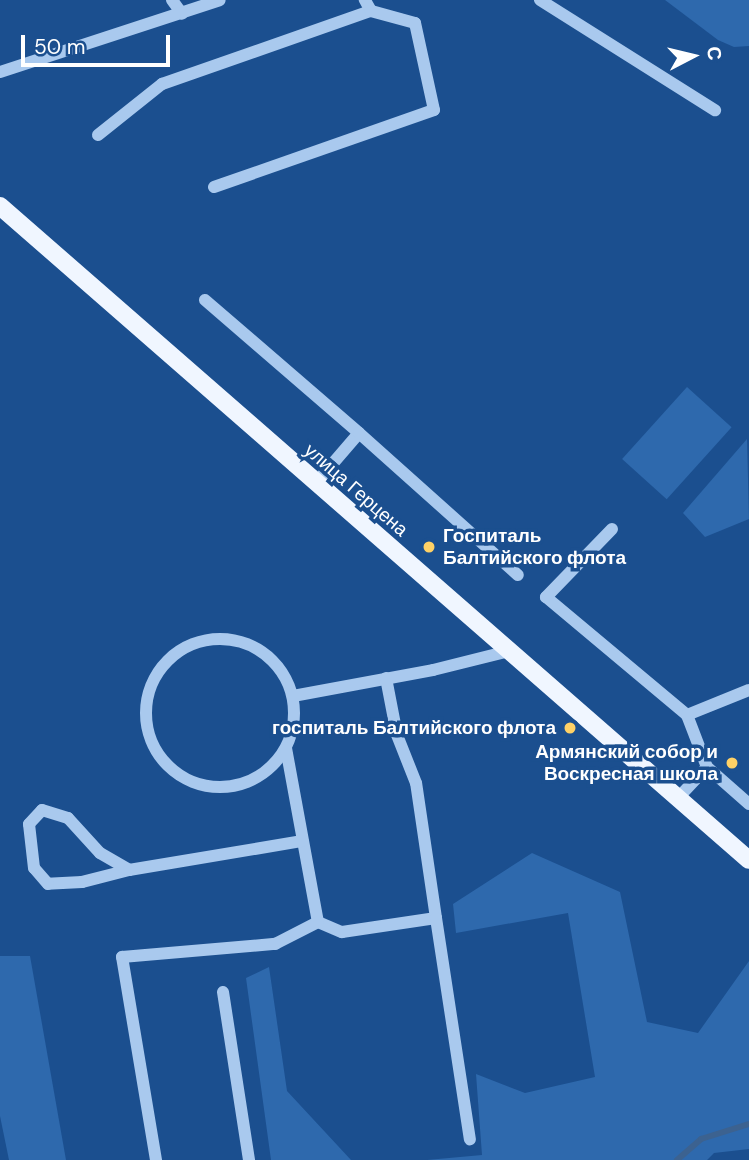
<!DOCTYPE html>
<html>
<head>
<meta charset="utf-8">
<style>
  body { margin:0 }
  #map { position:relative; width:749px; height:1160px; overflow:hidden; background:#1b4f8f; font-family:"DM Sans",sans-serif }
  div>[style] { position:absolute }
  .green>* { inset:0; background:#2e69ad; transform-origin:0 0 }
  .stream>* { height:6px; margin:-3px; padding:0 3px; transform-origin:3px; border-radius:3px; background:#3c6290 }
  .minor>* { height:12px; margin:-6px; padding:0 6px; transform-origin:6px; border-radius:6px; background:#a9c9ee }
  .minor>.ring { margin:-6px; padding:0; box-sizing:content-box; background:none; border:12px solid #a9c9ee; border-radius:50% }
  .major>* { height:18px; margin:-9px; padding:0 9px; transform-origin:9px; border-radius:9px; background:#f0f6ff }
  .dots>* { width:19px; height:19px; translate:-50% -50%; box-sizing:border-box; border:4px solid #1b4f8f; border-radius:50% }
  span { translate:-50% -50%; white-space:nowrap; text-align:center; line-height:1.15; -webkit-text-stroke:7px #1b4f8f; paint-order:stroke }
  .street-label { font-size:19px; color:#fff }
  .poi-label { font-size:19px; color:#fff; font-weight:700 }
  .left { translate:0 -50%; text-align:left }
  .right { translate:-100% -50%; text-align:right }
  .north { position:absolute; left:658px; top:21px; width:70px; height:70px; -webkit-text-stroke:5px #1b4f8f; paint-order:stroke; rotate:83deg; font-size:19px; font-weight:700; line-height:28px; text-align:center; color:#fff }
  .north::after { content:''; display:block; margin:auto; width:24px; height:32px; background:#fff; clip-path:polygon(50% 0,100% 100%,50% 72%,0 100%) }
  .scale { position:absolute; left:21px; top:35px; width:149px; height:32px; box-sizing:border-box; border:4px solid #fff; border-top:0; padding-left:9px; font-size:21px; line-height:24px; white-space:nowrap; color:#fff; -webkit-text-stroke:5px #1b4f8f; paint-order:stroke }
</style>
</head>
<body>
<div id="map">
  <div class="green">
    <div style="clip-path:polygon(665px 0,749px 0,749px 46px,734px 47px,718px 40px)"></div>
    <div style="left:687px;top:387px;width:60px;height:97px;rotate:42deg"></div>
    <div style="clip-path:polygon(747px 439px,749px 519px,705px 537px,683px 513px)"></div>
    <div style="clip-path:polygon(532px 853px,620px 892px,647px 1022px,698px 1033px,749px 961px,749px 1149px,714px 1153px,707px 1160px,427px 1160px,482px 1155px,476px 1074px,525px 1093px,595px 1077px,568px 913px,456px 933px,453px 904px)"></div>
    <div style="clip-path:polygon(0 956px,30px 956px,66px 1160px,9px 1160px,0 1116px)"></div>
    <div style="clip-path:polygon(269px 967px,287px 1091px,351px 1160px,271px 1160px,246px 978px)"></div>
  </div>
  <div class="stream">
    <div style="left:677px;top:1160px;width:32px;rotate:-41deg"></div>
    <div style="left:701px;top:1139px;width:50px;rotate:-17.4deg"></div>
  </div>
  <div class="minor">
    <div style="left:172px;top:0;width:17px;rotate:54deg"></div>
    <div style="left:540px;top:0;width:207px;rotate:32.2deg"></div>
    <div style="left:0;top:72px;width:231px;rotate:-18.1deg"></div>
    <div style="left:98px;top:135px;width:82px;rotate:-38.6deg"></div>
    <div style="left:162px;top:84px;width:221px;rotate:-19.3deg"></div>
    <div style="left:371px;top:11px;width:13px;rotate:-119deg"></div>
    <div style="left:214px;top:187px;width:233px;rotate:-19.3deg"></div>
    <div style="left:434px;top:110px;width:89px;rotate:-102.3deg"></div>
    <div style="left:415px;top:23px;width:46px;rotate:-164.7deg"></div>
    <div style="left:205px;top:300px;width:203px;rotate:40.8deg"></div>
    <div style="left:359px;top:433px;width:66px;rotate:130.7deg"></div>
    <div style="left:359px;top:433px;width:213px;rotate:41.8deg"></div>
    <div style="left:612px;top:529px;width:95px;rotate:134.1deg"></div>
    <div style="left:546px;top:597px;width:184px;rotate:39.9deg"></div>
    <div style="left:687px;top:715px;width:56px;rotate:69deg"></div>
    <div style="left:707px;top:767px;width:56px;rotate:41.4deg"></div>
    <div class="ring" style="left:146px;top:639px;width:136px;height:136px"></div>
    <div style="left:293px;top:696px;width:142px;rotate:-10.5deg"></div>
    <div style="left:433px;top:670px;width:78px;rotate:-14deg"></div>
    <div style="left:687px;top:715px;width:67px;rotate:-22deg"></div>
    <div style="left:286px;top:748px;width:177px;rotate:79.6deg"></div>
    <div style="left:318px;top:922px;width:26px;rotate:23deg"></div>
    <div style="left:342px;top:932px;width:95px;rotate:-8.5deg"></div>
    <div style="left:436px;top:918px;width:136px;rotate:-98.4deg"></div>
    <div style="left:416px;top:783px;width:52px;rotate:-111.6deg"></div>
    <div style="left:397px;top:735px;width:58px;rotate:-100.9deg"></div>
    <div style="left:678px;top:798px;width:42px;rotate:-46.9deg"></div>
    <div style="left:129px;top:870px;width:49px;rotate:165.7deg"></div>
    <div style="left:82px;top:882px;width:34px;rotate:177deg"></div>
    <div style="left:48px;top:884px;width:21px;rotate:-131deg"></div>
    <div style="left:34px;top:868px;width:44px;rotate:-96.5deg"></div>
    <div style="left:29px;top:824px;width:19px;rotate:-47deg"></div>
    <div style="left:42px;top:810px;width:27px;rotate:17deg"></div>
    <div style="left:68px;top:818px;width:47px;rotate:47.6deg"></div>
    <div style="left:100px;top:853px;width:34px;rotate:30deg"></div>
    <div style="left:129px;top:870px;width:176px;rotate:-9.5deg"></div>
    <div style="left:436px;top:918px;width:224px;rotate:81.3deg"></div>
    <div style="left:223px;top:992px;width:170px;rotate:81.2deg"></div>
    <div style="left:156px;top:1160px;width:206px;rotate:-99.5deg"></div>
    <div style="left:122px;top:957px;width:154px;rotate:-4.9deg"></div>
    <div style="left:275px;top:944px;width:48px;rotate:-27.1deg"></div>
  </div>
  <div class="major">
    <div style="left:0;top:206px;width:994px;rotate:41.13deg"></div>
  </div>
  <div class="dots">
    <div style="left:429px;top:547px;background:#ffd166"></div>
    <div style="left:570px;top:728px;background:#ffd166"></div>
    <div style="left:732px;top:763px;background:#ffd166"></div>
  </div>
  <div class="street-label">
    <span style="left:356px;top:490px;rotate:41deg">улица Герцена</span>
  </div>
  <div class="poi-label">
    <span class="left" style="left:443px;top:547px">Госпиталь<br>Балтийского флота</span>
    <span class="right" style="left:556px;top:728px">госпиталь Балтийского флота</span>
    <span class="right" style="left:718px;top:763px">Армянский собор и<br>Воскресная школа</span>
  </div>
  <div class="north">С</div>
  <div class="scale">50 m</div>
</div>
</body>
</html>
